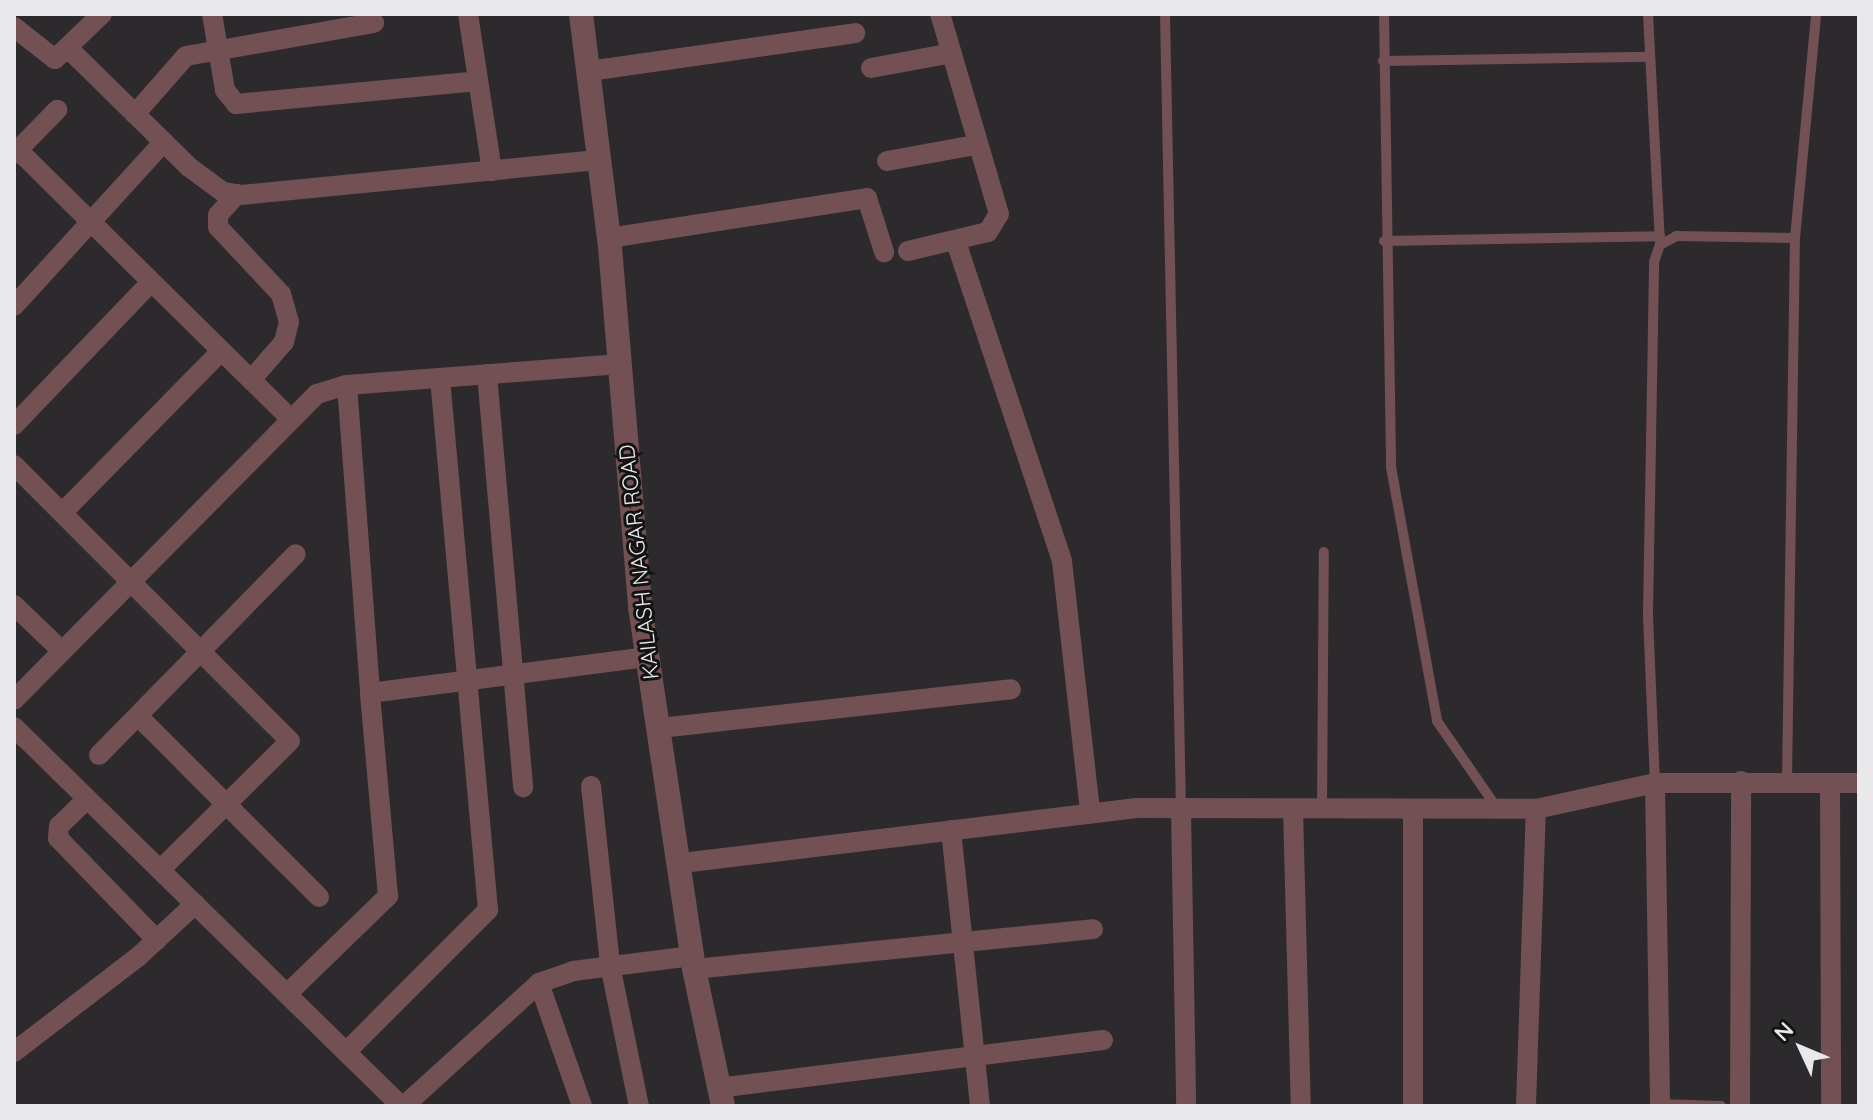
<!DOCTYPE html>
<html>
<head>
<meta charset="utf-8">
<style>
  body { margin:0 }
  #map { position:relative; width:1873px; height:1120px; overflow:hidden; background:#2c2a2d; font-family:Quicksand,sans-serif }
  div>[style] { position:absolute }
  .service>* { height:10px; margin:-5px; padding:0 5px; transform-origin:5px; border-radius:5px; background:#735053 }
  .minor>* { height:20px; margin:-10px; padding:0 10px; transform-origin:10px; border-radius:10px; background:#735053 }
  .tertiary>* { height:24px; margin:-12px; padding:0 12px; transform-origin:12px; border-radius:12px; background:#735053 }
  span { translate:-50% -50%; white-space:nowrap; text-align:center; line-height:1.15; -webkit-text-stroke:6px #141314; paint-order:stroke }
  .street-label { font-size:22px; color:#e9e8ea }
  .frame { position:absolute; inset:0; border:16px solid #e9e8ea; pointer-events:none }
  .north { position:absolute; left:1761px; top:1008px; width:80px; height:80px; -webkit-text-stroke:6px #141314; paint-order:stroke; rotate:314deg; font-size:22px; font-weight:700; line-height:32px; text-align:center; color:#e9e8ea }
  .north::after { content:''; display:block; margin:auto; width:28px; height:36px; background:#e9e8ea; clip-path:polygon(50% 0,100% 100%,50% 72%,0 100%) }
</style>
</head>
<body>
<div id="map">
  <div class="service">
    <div style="left:1165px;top:14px;width:795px;rotate:88.85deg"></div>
    <div style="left:1384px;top:14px;width:453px;rotate:89.1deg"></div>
    <div style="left:1391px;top:467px;width:258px;rotate:79.7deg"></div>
    <div style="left:1437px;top:721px;width:106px;rotate:55.4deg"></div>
    <div style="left:1648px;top:14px;width:229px;rotate:87deg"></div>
    <div style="left:1383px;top:61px;width:267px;rotate:-0.9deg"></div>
    <div style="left:1384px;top:241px;width:276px;rotate:-1deg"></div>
    <div style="left:1787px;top:781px;width:543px;rotate:-89.16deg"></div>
    <div style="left:1795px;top:238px;width:225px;rotate:-84.6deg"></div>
    <div style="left:1655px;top:783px;width:170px;rotate:-92.4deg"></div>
    <div style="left:1648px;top:613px;width:351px;rotate:-89deg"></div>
    <div style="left:1654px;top:262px;width:18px;rotate:-71deg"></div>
    <div style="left:1660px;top:245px;width:18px;rotate:-29deg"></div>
    <div style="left:1676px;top:236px;width:119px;rotate:1deg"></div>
    <div style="left:1322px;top:810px;width:258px;rotate:-89.6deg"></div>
    <div style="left:1660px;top:1104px;width:61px;rotate:1.9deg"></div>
  </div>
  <div class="minor">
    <div style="left:212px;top:14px;width:77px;rotate:80.3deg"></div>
    <div style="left:225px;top:90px;width:18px;rotate:52deg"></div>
    <div style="left:236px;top:104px;width:243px;rotate:-5.4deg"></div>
    <div style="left:468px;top:14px;width:159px;rotate:81.3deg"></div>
    <div style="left:14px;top:27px;width:52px;rotate:38deg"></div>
    <div style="left:55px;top:59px;width:65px;rotate:-43.8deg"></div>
    <div style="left:69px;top:49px;width:168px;rotate:44.5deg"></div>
    <div style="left:189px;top:167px;width:42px;rotate:36.3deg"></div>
    <div style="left:223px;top:192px;width:18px;rotate:9deg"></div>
    <div style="left:241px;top:195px;width:361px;rotate:-5.6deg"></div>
    <div style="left:871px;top:68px;width:82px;rotate:-10.5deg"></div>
    <div style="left:589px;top:71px;width:269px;rotate:-8.1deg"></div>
    <div style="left:135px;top:114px;width:77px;rotate:-48.7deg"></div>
    <div style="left:186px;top:56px;width:191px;rotate:-10deg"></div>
    <div style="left:18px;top:150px;width:382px;rotate:44.6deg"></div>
    <div style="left:14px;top:154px;width:62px;rotate:-45.7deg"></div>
    <div style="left:887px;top:161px;width:89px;rotate:-10.3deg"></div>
    <div style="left:237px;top:194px;width:28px;rotate:132deg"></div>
    <div style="left:218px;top:215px;width:12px;rotate:90deg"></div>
    <div style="left:218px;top:227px;width:92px;rotate:46.8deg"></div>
    <div style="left:281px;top:294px;width:29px;rotate:74deg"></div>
    <div style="left:289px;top:322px;width:21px;rotate:104deg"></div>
    <div style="left:284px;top:342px;width:50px;rotate:131deg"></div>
    <div style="left:609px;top:238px;width:261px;rotate:-8.8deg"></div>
    <div style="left:867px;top:198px;width:57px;rotate:72.5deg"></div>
    <div style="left:956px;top:242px;width:336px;rotate:71.6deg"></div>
    <div style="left:1062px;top:561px;width:253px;rotate:83.6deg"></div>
    <div style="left:908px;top:251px;width:82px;rotate:-13.4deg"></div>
    <div style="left:988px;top:232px;width:21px;rotate:-59deg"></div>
    <div style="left:999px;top:214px;width:209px;rotate:-106.4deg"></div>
    <div style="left:14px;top:306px;width:222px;rotate:-47.6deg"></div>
    <div style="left:487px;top:374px;width:415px;rotate:85deg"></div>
    <div style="left:347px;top:385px;width:309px;rotate:85.7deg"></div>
    <div style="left:370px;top:693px;width:280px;rotate:-7.4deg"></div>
    <div style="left:14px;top:425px;width:198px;rotate:-46.2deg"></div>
    <div style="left:14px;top:465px;width:390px;rotate:45deg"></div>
    <div style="left:290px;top:741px;width:183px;rotate:135.2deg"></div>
    <div style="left:63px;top:512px;width:226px;rotate:-45.5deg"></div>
    <div style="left:14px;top:605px;width:65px;rotate:43.8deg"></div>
    <div style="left:14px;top:700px;width:431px;rotate:-45.3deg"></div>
    <div style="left:317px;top:394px;width:31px;rotate:-17deg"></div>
    <div style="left:347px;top:385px;width:274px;rotate:-4.4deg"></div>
    <div style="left:138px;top:716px;width:256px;rotate:45deg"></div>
    <div style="left:14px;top:727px;width:542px;rotate:44.4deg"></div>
    <div style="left:660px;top:728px;width:353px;rotate:-6.3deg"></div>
    <div style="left:99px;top:755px;width:281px;rotate:-45.6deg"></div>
    <div style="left:1655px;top:783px;width:323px;rotate:89.1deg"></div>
    <div style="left:1830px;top:783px;width:323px;rotate:89.8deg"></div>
    <div style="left:591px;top:786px;width:180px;rotate:83.9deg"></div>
    <div style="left:610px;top:965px;width:144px;rotate:78.4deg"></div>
    <div style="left:87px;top:799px;width:39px;rotate:136deg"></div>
    <div style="left:59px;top:826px;width:12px;rotate:95deg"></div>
    <div style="left:58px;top:838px;width:142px;rotate:45.9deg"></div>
    <div style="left:1181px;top:809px;width:297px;rotate:89deg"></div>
    <div style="left:1293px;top:809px;width:297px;rotate:88.5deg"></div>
    <div style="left:1413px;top:812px;width:294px;rotate:90deg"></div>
    <div style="left:951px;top:830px;width:278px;rotate:84deg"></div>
    <div style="left:682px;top:863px;width:458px;rotate:-6.9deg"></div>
    <div style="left:1137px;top:808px;width:399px;rotate:0.1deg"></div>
    <div style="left:1536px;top:809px;width:122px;rotate:-12.3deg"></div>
    <div style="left:1655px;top:783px;width:204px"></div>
    <div style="left:694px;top:969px;width:401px;rotate:-5.7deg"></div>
    <div style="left:539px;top:983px;width:130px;rotate:70.7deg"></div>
    <div style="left:287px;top:994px;width:141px;rotate:-44.1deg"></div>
    <div style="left:388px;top:896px;width:204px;rotate:-95.1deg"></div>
    <div style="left:14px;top:1052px;width:156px;rotate:-37.5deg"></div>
    <div style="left:138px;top:957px;width:78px;rotate:-42.9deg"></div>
    <div style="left:346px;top:1052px;width:201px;rotate:-45deg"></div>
    <div style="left:488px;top:910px;width:534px;rotate:-95.16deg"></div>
    <div style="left:718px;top:1088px;width:388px;rotate:-7.1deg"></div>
    <div style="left:404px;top:1106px;width:183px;rotate:-42.3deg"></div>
    <div style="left:539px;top:983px;width:36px;rotate:-19deg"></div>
    <div style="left:573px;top:971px;width:120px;rotate:-7.2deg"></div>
    <div style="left:1526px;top:1106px;width:297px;rotate:-88.1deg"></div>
    <div style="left:1740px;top:1106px;width:325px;rotate:-89.8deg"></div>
  </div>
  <div class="tertiary">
    <div style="left:581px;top:14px;width:235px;rotate:82.9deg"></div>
    <div style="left:610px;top:247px;width:361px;rotate:85.2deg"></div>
    <div style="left:640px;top:607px;width:366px;rotate:81.5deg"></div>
    <div style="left:694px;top:969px;width:140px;rotate:78deg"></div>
  </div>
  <div class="street-label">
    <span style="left:639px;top:562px;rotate:-96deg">KAILASH NAGAR ROAD</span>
  </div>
  <div class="frame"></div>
  <div class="north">N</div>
</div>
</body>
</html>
